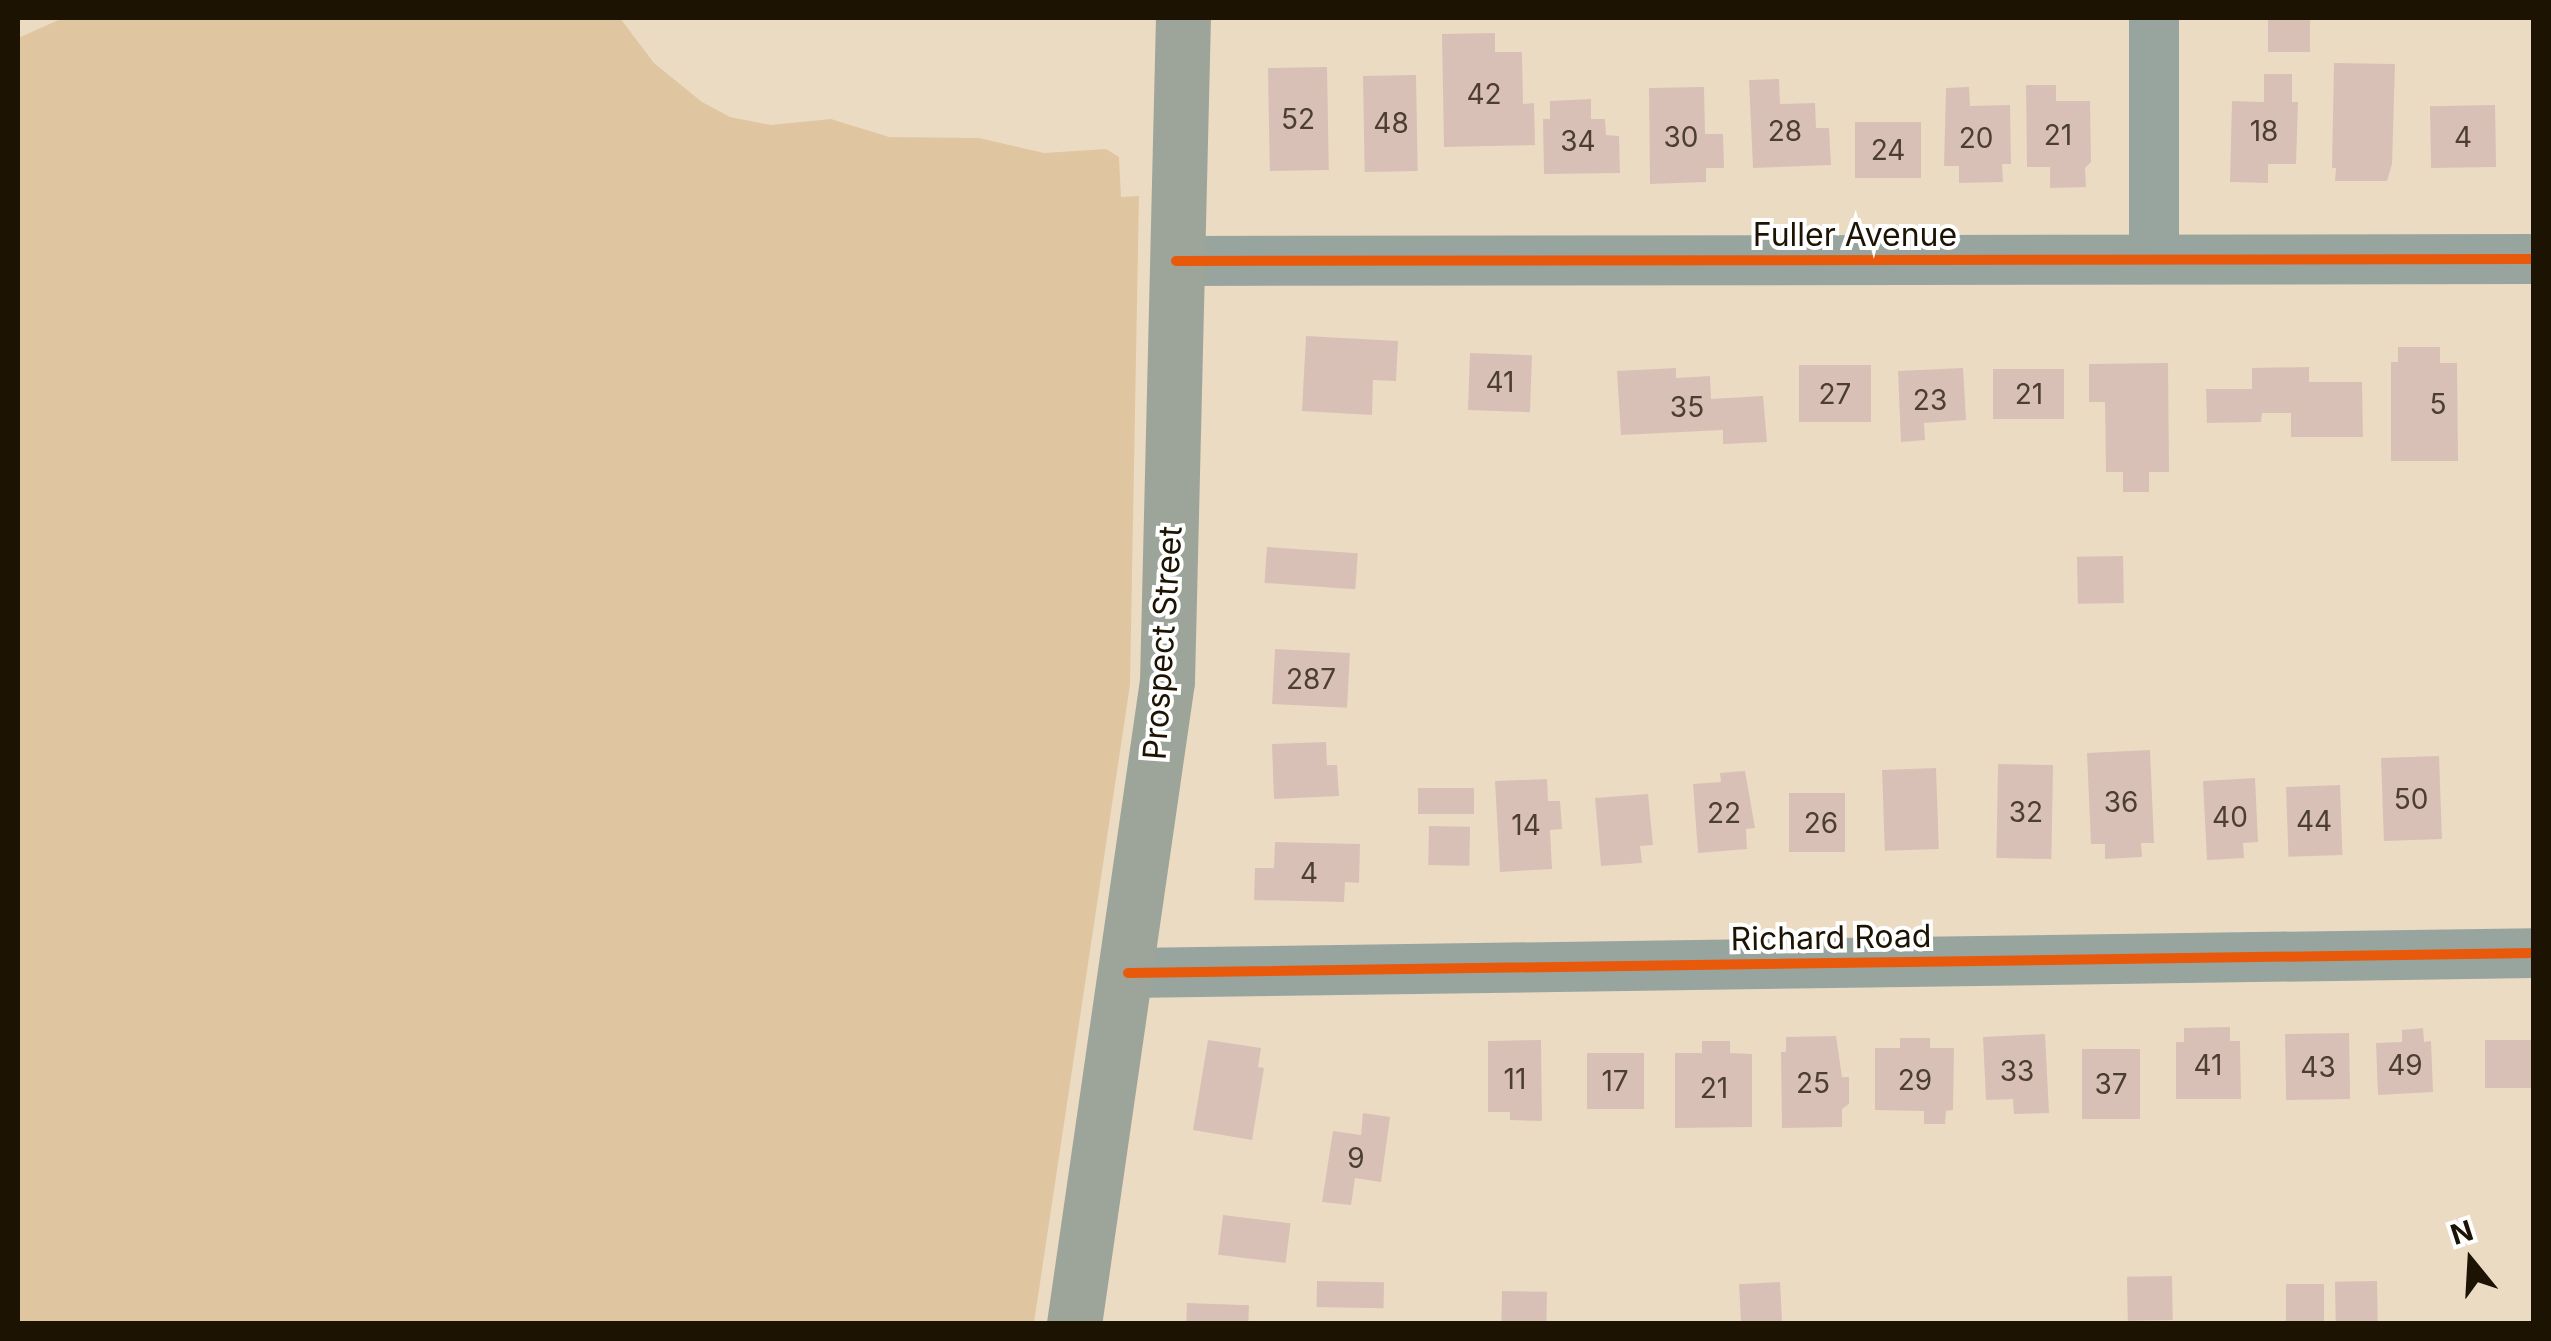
<!DOCTYPE html>
<html>
<head>
<meta charset="utf-8">
<style>
  body { margin:0 }
  #map { position:relative; width:2551px; height:1341px; overflow:hidden; background:#ecdbc3; font-family:Inter,sans-serif }
  div>[style] { position:absolute }
  .green>* { inset:0; background:#e0c6a0 }
  .building>* { inset:0; background:#d8c0b6; transform-origin:0 0 }
  .minor>* { height:50px; margin:-25px; padding:0 25px; transform-origin:25px; border-radius:25px; background:#98a59e }
  .major>* { height:55px; margin:-27.5px; padding:0 27.5px; transform-origin:27.5px; border-radius:27.5px; background:#9da59a }
  .cycleway>* { height:10px; margin:-5px; padding:0 5px; transform-origin:5px; border-radius:5px; background:#e8590c }
  span { translate:-50% -50%; white-space:nowrap; text-align:center; line-height:1.15; -webkit-text-stroke:8px #fff; paint-order:stroke }
  .number-label { font-size:28px; color:#4c3e30 }
  .number-label span { -webkit-text-stroke-width:0 }
  .street-label { font-size:32px; color:#1d1303 }
  .frame { position:absolute; inset:0; border:20px solid #1d1303; pointer-events:none }
  .north { position:absolute; left:2421px; top:1211px; width:100px; height:100px; -webkit-text-stroke:8px #fff; paint-order:stroke; rotate:342deg; font-size:28px; font-weight:700; line-height:40px; text-align:center; color:#1d1303 }
  .north::after { content:''; display:block; margin:auto; width:35px; height:45px; background:#1d1303; clip-path:polygon(50% 0,100% 100%,50% 72%,0 100%) }
</style>
</head>
<body>
<div id="map">
  <div class="green">
    <div style="clip-path:polygon(63px 18px,620px 18px,654px 63px,702px 102px,730px 117px,771px 125px,831px 119px,889px 137px,979px 138px,1044px 153px,1106px 149px,1119px 157px,1121px 197px,1139px 196px,1130px 685px,1034px 1323px,18px 1323px,18px 38px)"></div>
  </div>
  <div class="building">
    <div style="left:2268px;top:18px;width:42px;height:34px"></div>
    <div style="clip-path:polygon(1495px 33px,1495px 52px,1522px 52px,1523px 104px,1534px 103px,1535px 145px,1444px 147px,1442px 34px)"></div>
    <div style="clip-path:polygon(2334px 63px,2395px 64px,2392px 164px,2387px 181px,2335px 181px,2336px 168px,2332px 168px)"></div>
    <div style="left:1327px;top:67px;width:103px;height:59px;rotate:89deg"></div>
    <div style="clip-path:polygon(2264px 74px,2292px 74px,2292px 102px,2298px 102px,2296px 164px,2268px 164px,2268px 183px,2230px 182px,2232px 101px,2264px 102px)"></div>
    <div style="left:1416px;top:75px;width:96px;height:53px;rotate:89deg"></div>
    <div style="clip-path:polygon(1779px 79px,1780px 104px,1815px 103px,1816px 128px,1829px 128px,1831px 165px,1753px 168px,1749px 80px)"></div>
    <div style="clip-path:polygon(2026px 85px,2056px 85px,2056px 101px,2090px 101px,2091px 162px,2085px 168px,2086px 187px,2050px 188px,2050px 167px,2027px 167px)"></div>
    <div style="clip-path:polygon(1704px 87px,1705px 134px,1723px 134px,1724px 168px,1706px 168px,1706px 182px,1650px 184px,1649px 88px)"></div>
    <div style="clip-path:polygon(1969px 87px,1970px 106px,2010px 105px,2011px 164px,2002px 164px,2003px 182px,1959px 183px,1959px 166px,1944px 166px,1946px 88px)"></div>
    <div style="clip-path:polygon(1591px 99px,1591px 119px,1605px 119px,1606px 135px,1619px 136px,1620px 173px,1544px 174px,1543px 119px,1550px 119px,1550px 101px)"></div>
    <div style="left:2495px;top:105px;width:62px;height:65px;rotate:89deg"></div>
    <div style="left:1921px;top:122px;width:56px;height:66px;rotate:90deg"></div>
    <div style="clip-path:polygon(1306px 336px,1398px 341px,1396px 381px,1373px 380px,1372px 415px,1302px 411px)"></div>
    <div style="clip-path:polygon(2398px 347px,2440px 347px,2440px 363px,2457px 363px,2458px 461px,2391px 461px,2391px 362px,2398px 362px)"></div>
    <div style="left:1470px;top:353px;width:62px;height:57px;rotate:2deg"></div>
    <div style="clip-path:polygon(2168px 363px,2169px 472px,2149px 472px,2149px 492px,2123px 492px,2123px 472px,2106px 472px,2105px 402px,2089px 402px,2089px 364px)"></div>
    <div style="left:1799px;top:365px;width:72px;height:57px"></div>
    <div style="clip-path:polygon(2309px 367px,2309px 382px,2362px 382px,2363px 437px,2291px 437px,2291px 413px,2262px 413px,2261px 422px,2207px 423px,2206px 389px,2252px 389px,2252px 368px)"></div>
    <div style="clip-path:polygon(1676px 368px,1676px 378px,1710px 376px,1711px 399px,1763px 396px,1767px 442px,1723px 444px,1723px 430px,1621px 435px,1617px 371px)"></div>
    <div style="clip-path:polygon(1963px 368px,1966px 420px,1924px 423px,1925px 440px,1901px 442px,1898px 371px)"></div>
    <div style="left:1993px;top:369px;width:71px;height:50px"></div>
    <div style="left:1267px;top:547px;width:91px;height:36px;rotate:4deg"></div>
    <div style="left:2123px;top:556px;width:47px;height:46px;rotate:89deg"></div>
    <div style="left:1275px;top:649px;width:75px;height:55px;rotate:3deg"></div>
    <div style="clip-path:polygon(1326px 742px,1327px 765px,1337px 765px,1339px 796px,1274px 799px,1272px 744px)"></div>
    <div style="clip-path:polygon(2150px 750px,2154px 843px,2141px 843px,2142px 857px,2105px 859px,2105px 844px,2091px 844px,2087px 753px)"></div>
    <div style="left:2439px;top:756px;width:83px;height:58px;rotate:88deg"></div>
    <div style="left:2053px;top:765px;width:94px;height:55px;rotate:91deg"></div>
    <div style="left:1936px;top:768px;width:81px;height:54px;rotate:88deg"></div>
    <div style="clip-path:polygon(1745px 771px,1755px 828px,1746px 829px,1747px 849px,1698px 853px,1693px 784px,1721px 782px,1720px 773px)"></div>
    <div style="clip-path:polygon(2255px 778px,2258px 842px,2243px 843px,2244px 858px,2207px 860px,2203px 781px)"></div>
    <div style="clip-path:polygon(1547px 779px,1548px 801px,1560px 801px,1562px 829px,1550px 830px,1552px 869px,1500px 872px,1495px 781px)"></div>
    <div style="left:2340px;top:785px;width:70px;height:54px;rotate:88deg"></div>
    <div style="left:1474px;top:788px;width:26px;height:56px;rotate:90deg"></div>
    <div style="left:1845px;top:793px;width:59px;height:56px;rotate:90deg"></div>
    <div style="clip-path:polygon(1648px 794px,1653px 845px,1640px 846px,1642px 863px,1601px 866px,1595px 798px)"></div>
    <div style="left:1429px;top:826px;width:41px;height:39px;rotate:1deg"></div>
    <div style="clip-path:polygon(1275px 842px,1360px 844px,1359px 883px,1345px 882px,1344px 902px,1254px 900px,1255px 868px,1274px 868px)"></div>
    <div style="clip-path:polygon(2230px 1027px,2230px 1041px,2240px 1041px,2241px 1099px,2176px 1099px,2176px 1042px,2184px 1042px,2184px 1028px)"></div>
    <div style="clip-path:polygon(2423px 1028px,2424px 1042px,2431px 1041px,2433px 1092px,2378px 1095px,2376px 1043px,2402px 1042px,2402px 1030px)"></div>
    <div style="left:2349px;top:1033px;width:66px;height:64px;rotate:89deg"></div>
    <div style="clip-path:polygon(2045px 1034px,2049px 1113px,2014px 1114px,2013px 1099px,1986px 1100px,1983px 1037px)"></div>
    <div style="clip-path:polygon(1836px 1036px,1842px 1077px,1849px 1077px,1849px 1104px,1842px 1109px,1842px 1127px,1782px 1128px,1781px 1052px,1786px 1052px,1786px 1037px)"></div>
    <div style="clip-path:polygon(1900px 1038px,1930px 1038px,1930px 1048px,1954px 1048px,1953px 1110px,1946px 1111px,1945px 1124px,1924px 1124px,1924px 1111px,1875px 1110px,1875px 1048px,1900px 1048px)"></div>
    <div style="clip-path:polygon(1208px 1040px,1261px 1048px,1258px 1067px,1264px 1068px,1252px 1140px,1193px 1130px)"></div>
    <div style="clip-path:polygon(1541px 1040px,1542px 1121px,1510px 1120px,1510px 1112px,1488px 1112px,1488px 1041px)"></div>
    <div style="left:2485px;top:1040px;width:49px;height:48px"></div>
    <div style="clip-path:polygon(1702px 1041px,1730px 1041px,1730px 1053px,1752px 1054px,1752px 1127px,1675px 1128px,1675px 1053px,1702px 1053px)"></div>
    <div style="left:2082px;top:1049px;width:58px;height:70px"></div>
    <div style="left:1644px;top:1053px;width:56px;height:57px;rotate:90deg"></div>
    <div style="clip-path:polygon(1363px 1113px,1390px 1117px,1381px 1182px,1355px 1178px,1351px 1205px,1322px 1202px,1333px 1131px,1361px 1135px)"></div>
    <div style="left:1223px;top:1215px;width:68px;height:40px;rotate:7deg"></div>
    <div style="left:2172px;top:1276px;width:44px;height:45px;rotate:89deg"></div>
    <div style="left:1317px;top:1281px;width:67px;height:26px;rotate:1deg"></div>
    <div style="left:2377px;top:1281px;width:40px;height:42px;rotate:89deg"></div>
    <div style="left:1780px;top:1282px;width:42px;height:41px;rotate:87deg"></div>
    <div style="left:2286px;top:1284px;width:38px;height:38px"></div>
    <div style="left:1502px;top:1291px;width:45px;height:33px;rotate:1deg"></div>
    <div style="left:1187px;top:1303px;width:62px;height:21px;rotate:2deg"></div>
  </div>
  <div class="minor">
    <div style="left:2154px;top:18px;width:241px;rotate:90deg"></div>
    <div style="left:1176px;top:261px;width:1358px;rotate:-0.08deg"></div>
    <div style="left:1128px;top:973px;width:1406px;rotate:-0.81deg"></div>
  </div>
  <div class="major">
    <div style="left:1074px;top:1324px;width:650px;rotate:-81.77deg"></div>
    <div style="left:1167px;top:681px;width:663px;rotate:-88.62deg"></div>
  </div>
  <div class="cycleway">
    <div style="left:1176px;top:261px;width:1358px;rotate:-0.08deg"></div>
    <div style="left:1128px;top:973px;width:1406px;rotate:-0.81deg"></div>
  </div>
  <div class="number-label">
    <span style="left:1484px;top:94px">42</span>
    <span style="left:1298px;top:119px">52</span>
    <span style="left:1391px;top:123px">48</span>
    <span style="left:1785px;top:131px">28</span>
    <span style="left:2264px;top:131px">18</span>
    <span style="left:2058px;top:135px">21</span>
    <span style="left:1681px;top:137px">30</span>
    <span style="left:2463px;top:137px">4</span>
    <span style="left:1976px;top:138px">20</span>
    <span style="left:1578px;top:141px">34</span>
    <span style="left:1888px;top:150px">24</span>
    <span style="left:1500px;top:382px">41</span>
    <span style="left:1835px;top:394px">27</span>
    <span style="left:2029px;top:394px">21</span>
    <span style="left:1930px;top:400px">23</span>
    <span style="left:2438px;top:404px">5</span>
    <span style="left:1687px;top:407px">35</span>
    <span style="left:1311px;top:679px">287</span>
    <span style="left:2411px;top:799px">50</span>
    <span style="left:2121px;top:802px">36</span>
    <span style="left:2026px;top:812px">32</span>
    <span style="left:1724px;top:813px">22</span>
    <span style="left:2230px;top:817px">40</span>
    <span style="left:2314px;top:821px">44</span>
    <span style="left:1821px;top:823px">26</span>
    <span style="left:1526px;top:825px">14</span>
    <span style="left:1309px;top:873px">4</span>
    <span style="left:2208px;top:1065px">41</span>
    <span style="left:2405px;top:1065px">49</span>
    <span style="left:2318px;top:1067px">43</span>
    <span style="left:2017px;top:1071px">33</span>
    <span style="left:1515px;top:1079px">11</span>
    <span style="left:1915px;top:1080px">29</span>
    <span style="left:1615px;top:1081px">17</span>
    <span style="left:1813px;top:1083px">25</span>
    <span style="left:2111px;top:1084px">37</span>
    <span style="left:1714px;top:1088px">21</span>
    <span style="left:1356px;top:1158px">9</span>
  </div>
  <div class="street-label">
    <span style="left:1855px;top:235px">Fuller Avenue</span>
    <span style="left:1163px;top:643px;rotate:-86deg">Prospect Street</span>
    <span style="left:1831px;top:938px;rotate:-1deg">Richard Road</span>
  </div>
  <div class="frame"></div>
  <div class="north">N</div>
</div>
</body>
</html>
